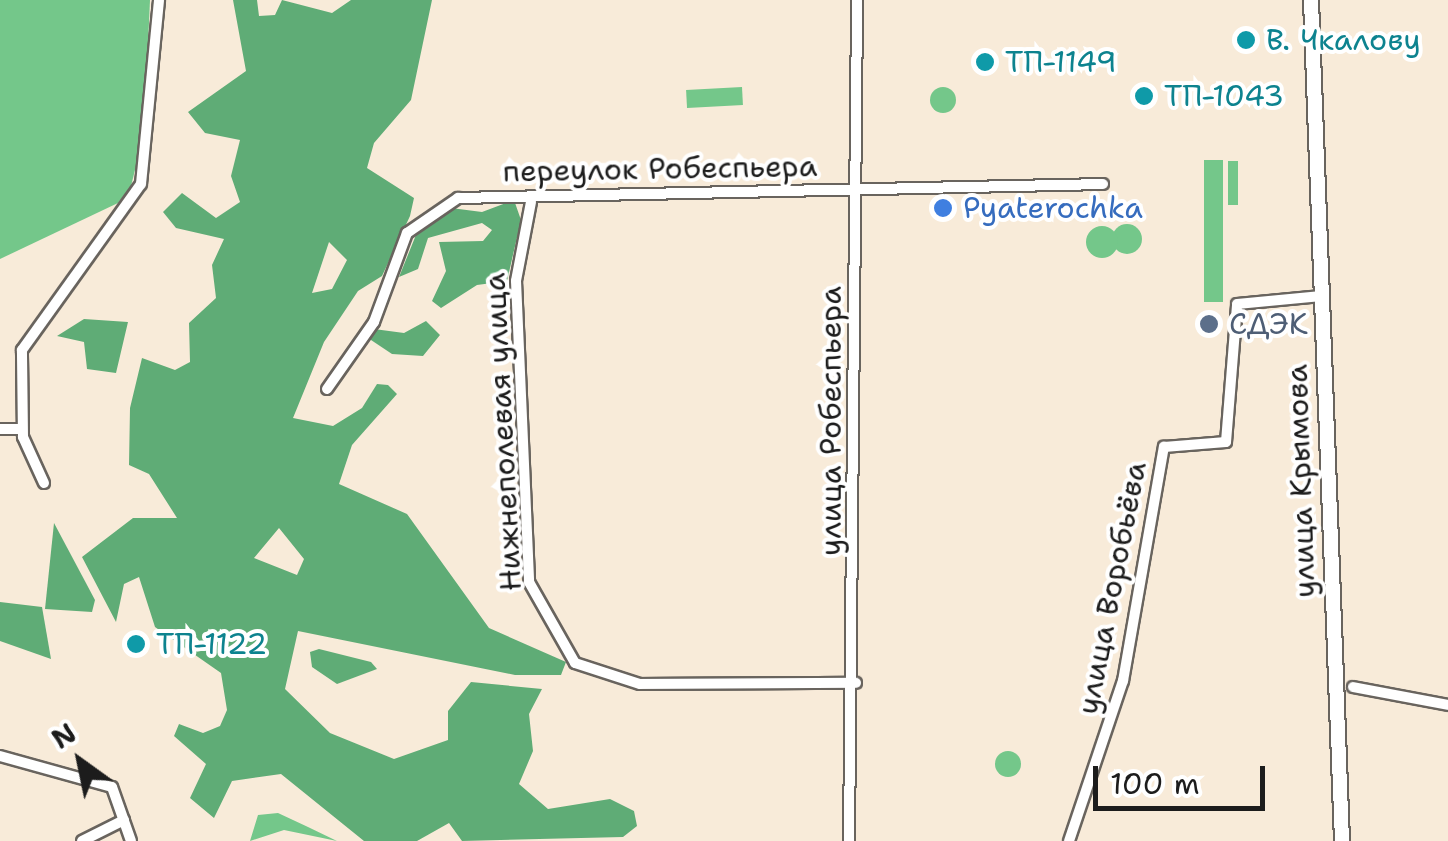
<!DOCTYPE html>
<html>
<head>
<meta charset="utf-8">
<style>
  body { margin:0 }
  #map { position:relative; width:1448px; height:841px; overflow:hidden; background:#f8ebd9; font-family:"Shantell Sans",sans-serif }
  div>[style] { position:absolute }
  .green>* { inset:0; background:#74c78a; transform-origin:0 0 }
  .round { border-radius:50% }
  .forest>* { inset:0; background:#5fac76 }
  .roads { filter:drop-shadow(2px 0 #69645e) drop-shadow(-2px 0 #69645e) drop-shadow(0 2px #69645e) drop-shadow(0 -2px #69645e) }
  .street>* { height:10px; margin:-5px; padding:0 5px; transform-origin:5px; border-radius:5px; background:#fff }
  .secondary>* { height:14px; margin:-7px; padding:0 7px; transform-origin:7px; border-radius:7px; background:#fff }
  .dots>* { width:28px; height:28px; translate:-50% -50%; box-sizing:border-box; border:5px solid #fff; border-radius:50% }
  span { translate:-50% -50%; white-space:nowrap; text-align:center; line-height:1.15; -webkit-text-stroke:8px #fff; paint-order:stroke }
  .culture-label { font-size:30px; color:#0d838f }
  .left { translate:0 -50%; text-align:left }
  .street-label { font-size:30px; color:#1c1c1c }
  .shop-label { font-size:30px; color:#366cbe }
  .service-label { font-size:30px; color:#4e5e75 }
  .north { position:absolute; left:30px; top:711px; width:100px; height:100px; -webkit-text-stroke:8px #fff; paint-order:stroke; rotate:327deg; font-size:28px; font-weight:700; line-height:40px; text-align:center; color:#1c1c1c }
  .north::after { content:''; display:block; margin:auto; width:35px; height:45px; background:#1c1c1c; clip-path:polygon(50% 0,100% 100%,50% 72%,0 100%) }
  .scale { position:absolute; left:1093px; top:766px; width:172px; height:45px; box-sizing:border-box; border:5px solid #1c1c1c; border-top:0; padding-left:12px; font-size:30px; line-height:35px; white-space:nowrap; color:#1c1c1c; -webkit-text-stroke:8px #fff; paint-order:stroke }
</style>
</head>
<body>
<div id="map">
  <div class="green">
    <div style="clip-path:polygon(0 0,150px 0,144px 134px,131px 186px,118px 203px,0 259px)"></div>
    <div class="round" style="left:930px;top:87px;width:26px;height:26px"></div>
    <div style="left:742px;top:87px;width:18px;height:56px;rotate:87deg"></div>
    <div style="left:1204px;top:160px;width:19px;height:142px"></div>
    <div style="left:1228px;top:161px;width:10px;height:44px"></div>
    <div class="round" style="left:1112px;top:224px;width:30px;height:30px"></div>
    <div class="round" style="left:1086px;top:226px;width:32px;height:32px"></div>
    <div class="round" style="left:995px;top:751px;width:26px;height:26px"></div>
    <div style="clip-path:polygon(278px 813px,308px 827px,337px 841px,284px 830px,250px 841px,258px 815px)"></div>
  </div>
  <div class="forest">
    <div style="clip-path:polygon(evenodd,233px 0,257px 0,259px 16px,275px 15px,282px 0,332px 13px,351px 0,432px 0,411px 100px,374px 143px,367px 168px,414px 198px,410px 216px,382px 276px,358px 291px,324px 342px,293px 418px,333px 426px,362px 408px,377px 384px,388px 385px,397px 394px,352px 445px,339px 484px,407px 514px,489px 628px,566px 662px,561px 675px,515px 675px,298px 631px,285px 689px,330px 733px,394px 759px,448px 740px,448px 711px,471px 682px,542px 689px,529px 714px,533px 751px,519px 784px,548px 809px,610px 799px,634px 811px,637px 826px,623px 837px,462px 841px,449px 823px,417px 841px,364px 841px,281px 774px,232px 781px,214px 818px,190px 798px,206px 764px,174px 736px,179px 724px,203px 733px,220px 726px,227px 710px,221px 673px,155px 627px,139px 577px,124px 584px,116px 622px,82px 557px,133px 518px,177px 518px,149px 474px,129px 465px,130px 408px,142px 358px,175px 370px,190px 362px,189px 323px,216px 298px,212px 265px,224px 239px,176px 228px,163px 212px,182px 193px,216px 218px,240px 202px,231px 176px,240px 140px,205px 133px,188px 112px,246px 71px,233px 0,329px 242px,347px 260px,332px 289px,312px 293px,329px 242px,233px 0,279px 528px,304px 559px,297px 575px,254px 558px,279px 528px)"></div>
    <div style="clip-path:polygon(514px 200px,521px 220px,507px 281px,477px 285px,441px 308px,432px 301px,446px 271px,439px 242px,483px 241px,492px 230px,482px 223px,428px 238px,418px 269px,399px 277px,420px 225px,451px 208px,482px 212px)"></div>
    <div style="clip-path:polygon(84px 319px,128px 322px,116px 373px,87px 369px,84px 342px,57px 336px)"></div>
    <div style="clip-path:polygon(426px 321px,440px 335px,423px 356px,392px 354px,368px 338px,374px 329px,404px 333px)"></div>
    <div style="clip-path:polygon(54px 523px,95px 600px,92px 612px,45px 609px)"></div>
    <div style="clip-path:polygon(0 602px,42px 607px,51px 659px,0 641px)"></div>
    <div style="clip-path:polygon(319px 649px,371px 662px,377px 669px,337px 684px,312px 667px,310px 652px)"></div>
  </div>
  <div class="roads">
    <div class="street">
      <div style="left:531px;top:202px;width:80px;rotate:100.8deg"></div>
      <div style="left:516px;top:281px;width:301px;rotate:87.5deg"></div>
      <div style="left:529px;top:582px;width:93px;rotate:60.4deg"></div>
      <div style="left:575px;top:663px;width:68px;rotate:17.9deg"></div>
      <div style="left:640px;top:684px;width:216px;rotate:-0.3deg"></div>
      <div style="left:327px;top:389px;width:82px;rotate:-55deg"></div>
      <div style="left:374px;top:322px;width:95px;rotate:-69.7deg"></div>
      <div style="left:407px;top:233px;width:62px;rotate:-34.5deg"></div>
      <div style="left:458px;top:198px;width:645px;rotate:-1.24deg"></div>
      <div style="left:0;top:429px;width:21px"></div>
      <div style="left:44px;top:483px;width:51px;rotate:-114.5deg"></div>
      <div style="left:23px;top:437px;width:87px;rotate:-90.7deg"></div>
      <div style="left:22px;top:350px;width:204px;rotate:-54.4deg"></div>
      <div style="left:141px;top:184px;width:185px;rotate:-84.4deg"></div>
      <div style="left:1353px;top:687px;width:97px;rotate:10.7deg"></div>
      <div style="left:0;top:756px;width:116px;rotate:15.5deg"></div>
      <div style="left:112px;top:787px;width:57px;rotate:70.6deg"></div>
      <div style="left:82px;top:841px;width:47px;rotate:-26.6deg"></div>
      <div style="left:849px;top:841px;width:841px;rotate:-89.45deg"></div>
      <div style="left:1069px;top:841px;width:169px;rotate:-71.4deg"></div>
      <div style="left:1123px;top:681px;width:238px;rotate:-80.1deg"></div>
      <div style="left:1164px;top:447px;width:62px;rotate:-4.6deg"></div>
      <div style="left:1226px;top:442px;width:138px;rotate:-85.4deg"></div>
      <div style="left:1237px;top:304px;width:85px;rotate:-5.4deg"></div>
    </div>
    <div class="secondary">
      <div style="left:1311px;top:0;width:842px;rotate:87.89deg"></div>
    </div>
  </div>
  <div class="dots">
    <div style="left:1246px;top:40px;background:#0f9aa8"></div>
    <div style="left:985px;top:62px;background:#0f9aa8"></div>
    <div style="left:1144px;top:96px;background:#0f9aa8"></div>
    <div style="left:943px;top:208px;background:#3f7fe0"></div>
    <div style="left:1209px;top:324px;background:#5c6f8a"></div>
    <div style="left:136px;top:644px;background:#0f9aa8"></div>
  </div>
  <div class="culture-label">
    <span class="left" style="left:1266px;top:40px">В. Чкалову</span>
    <span class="left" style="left:1005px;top:62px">ТП-1149</span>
    <span class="left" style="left:1164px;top:96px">ТП-1043</span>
    <span class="left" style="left:156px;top:644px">ТП-1122</span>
  </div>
  <div class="street-label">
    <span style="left:660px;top:169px;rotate:-1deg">переулок Робеспьера</span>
    <span style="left:831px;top:421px;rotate:-90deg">улица Робеспьера</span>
    <span style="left:503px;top:432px;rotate:-93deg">Нижнеполевая улица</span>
    <span style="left:1301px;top:481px;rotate:-92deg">улица Крымова</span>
    <span style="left:1112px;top:588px;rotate:-79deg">улица Воробьёва</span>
  </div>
  <div class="shop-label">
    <span class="left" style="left:963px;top:208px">Pyaterochka</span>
  </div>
  <div class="service-label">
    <span class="left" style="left:1229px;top:324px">СДЭК</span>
  </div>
  <div class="north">N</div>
  <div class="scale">100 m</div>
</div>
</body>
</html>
